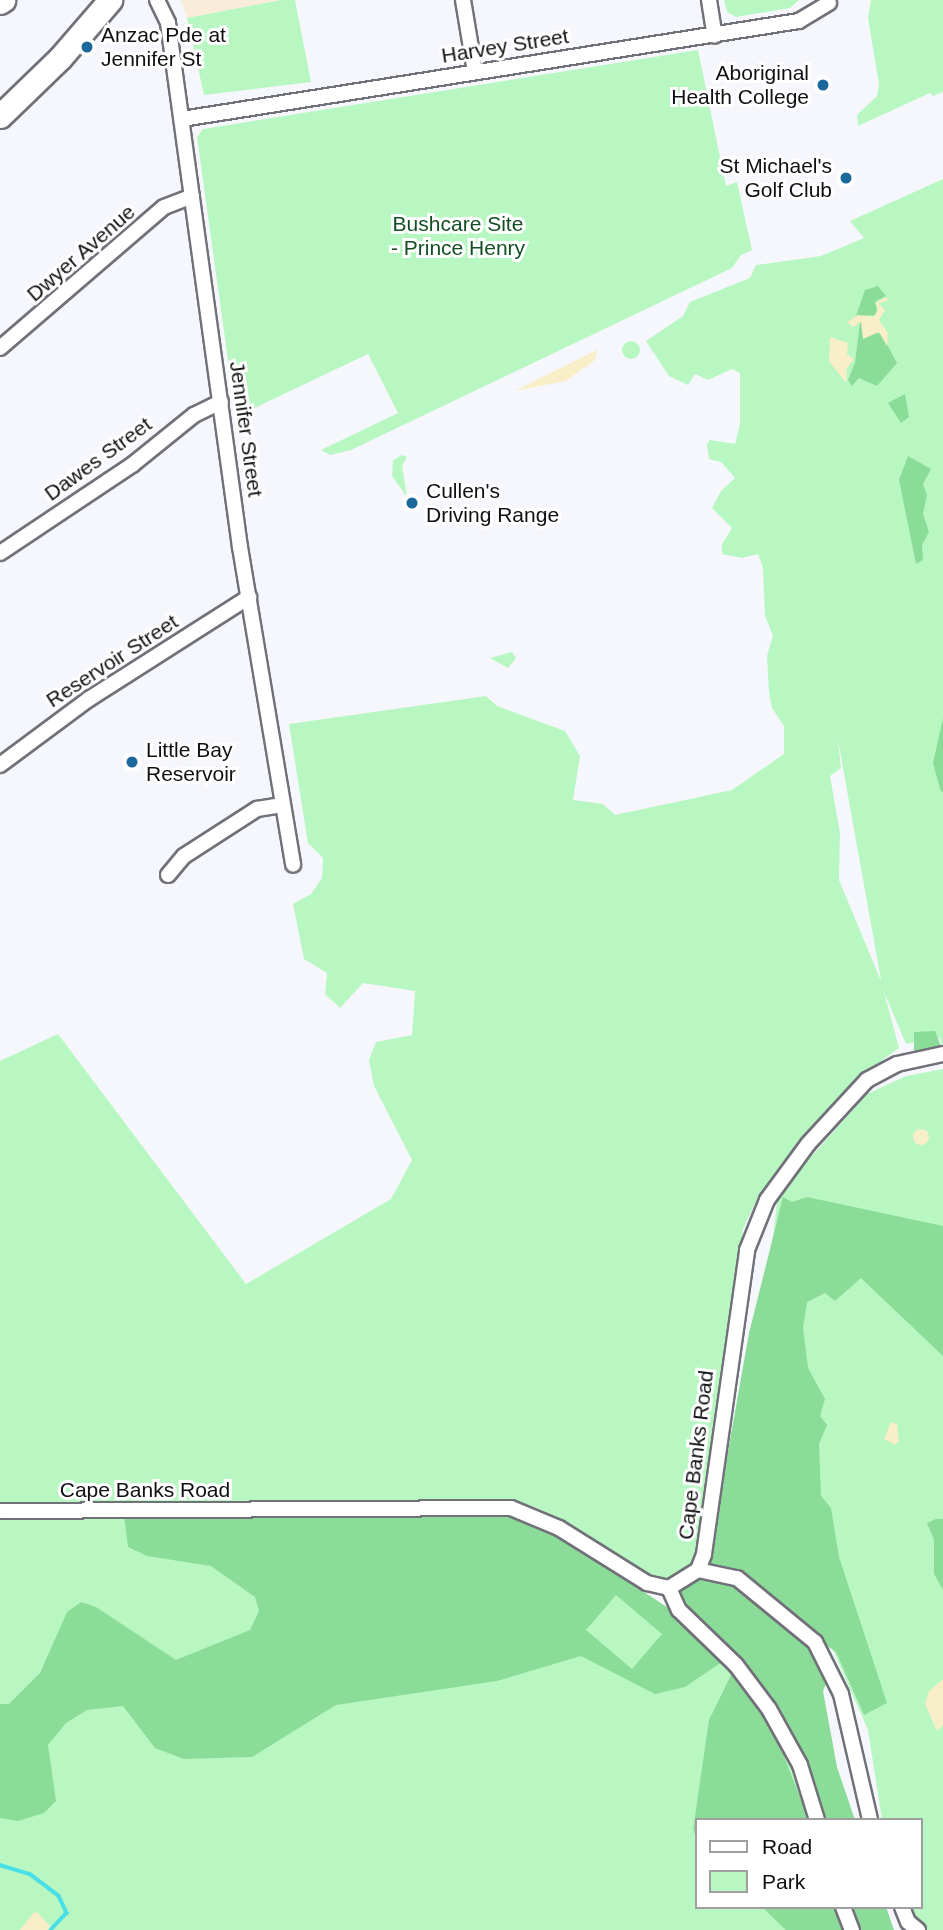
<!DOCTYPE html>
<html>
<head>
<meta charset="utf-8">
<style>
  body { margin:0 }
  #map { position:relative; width:943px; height:1930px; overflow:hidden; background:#f6f7fd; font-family:Helvetica,sans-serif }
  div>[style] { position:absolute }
  .medical>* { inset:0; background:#f9ecd8 }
  .green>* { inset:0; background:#b9f7c2 }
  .round { border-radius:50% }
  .forest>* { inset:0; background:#8bdc98 }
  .sand>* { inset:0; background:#f8eec8 }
  .stream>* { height:3.5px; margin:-1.75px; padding:0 1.75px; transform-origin:1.75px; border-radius:1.75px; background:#49dfe6 }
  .roads { filter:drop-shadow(2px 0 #71717a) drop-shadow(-2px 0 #71717a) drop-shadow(0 2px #71717a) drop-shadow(0 -2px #71717a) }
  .street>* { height:14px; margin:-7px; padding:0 7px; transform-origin:7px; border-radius:7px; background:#fff }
  .primary>* { height:23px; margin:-11.5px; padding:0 11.5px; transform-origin:11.5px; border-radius:11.5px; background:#fff }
  .dots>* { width:19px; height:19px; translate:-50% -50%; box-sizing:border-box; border:4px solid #fff; border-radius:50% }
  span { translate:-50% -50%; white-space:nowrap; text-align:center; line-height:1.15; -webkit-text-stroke:6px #fff; paint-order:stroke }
  .poi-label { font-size:21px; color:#0f1013 }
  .left { translate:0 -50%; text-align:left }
  .right { translate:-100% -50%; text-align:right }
  .street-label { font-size:21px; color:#0f1013 }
  .park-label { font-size:21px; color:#144e23 }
  .legend { position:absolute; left:695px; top:1818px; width:228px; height:91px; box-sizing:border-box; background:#fff; border:2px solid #9f9fa1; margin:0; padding:9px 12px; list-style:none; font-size:21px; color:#0f1013 }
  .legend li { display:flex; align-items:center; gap:14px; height:35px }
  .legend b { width:35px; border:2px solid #9f9fa1 }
</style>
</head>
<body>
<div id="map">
  <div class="medical">
    <div style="clip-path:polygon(181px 0,281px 0,187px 18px)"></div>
  </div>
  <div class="green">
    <div style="clip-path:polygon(281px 0,295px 0,311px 82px,204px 95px,187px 18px)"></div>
    <div style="clip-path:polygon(724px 0,799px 0,790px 8px,736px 17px,727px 12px)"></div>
    <div style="clip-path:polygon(871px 0,943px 0,943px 92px,933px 96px,930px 93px,858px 126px,857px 115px,877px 96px,879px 84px,868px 18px)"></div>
    <div style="clip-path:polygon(698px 50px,726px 186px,737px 182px,752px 250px,741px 255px,732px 268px,351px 450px,330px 455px,321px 450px,398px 413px,368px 354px,242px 414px,235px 411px,197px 137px,203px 129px)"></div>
    <div style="clip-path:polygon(evenodd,943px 179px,943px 1049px,940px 1038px,906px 1044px,884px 992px,899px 1048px,869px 1070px,758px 1197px,743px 1229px,695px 1562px,675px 1578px,654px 1579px,535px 1507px,511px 1501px,0 1504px,0 1061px,58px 1034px,246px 1284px,391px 1199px,412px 1160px,374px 1086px,369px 1060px,376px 1042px,412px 1035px,415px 991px,363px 983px,340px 1008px,325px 994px,327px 973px,304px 959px,293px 904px,311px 894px,322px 878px,323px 858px,308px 843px,289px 724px,486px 696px,497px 706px,565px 731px,580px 756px,573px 800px,603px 804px,615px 815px,732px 790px,784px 754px,784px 726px,772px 708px,769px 693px,767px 656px,773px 636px,765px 616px,763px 568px,758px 554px,742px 558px,722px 554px,722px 544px,732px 528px,712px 508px,721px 491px,735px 478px,721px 462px,709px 459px,707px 444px,710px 440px,735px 444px,740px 424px,740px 373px,732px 369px,708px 380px,695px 374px,688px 385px,669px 376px,646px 341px,683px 316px,690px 302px,750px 278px,756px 265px,821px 256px,864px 238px,850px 221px,943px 179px,838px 740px,881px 980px,881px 981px,839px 880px,840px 833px,830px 776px,841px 768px,838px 740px)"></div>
    <div class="round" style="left:622px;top:341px;width:18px;height:18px"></div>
    <div style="clip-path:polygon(402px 455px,407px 457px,402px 466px,407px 497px,392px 476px,393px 460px)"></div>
    <div style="clip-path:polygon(512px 652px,516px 658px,508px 668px,490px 658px)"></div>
    <div style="clip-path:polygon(943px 1069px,943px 1930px,914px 1930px,907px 1907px,920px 1907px,920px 1820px,882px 1820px,868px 1730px,828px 1639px,736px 1563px,778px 1194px,867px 1094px,906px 1076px)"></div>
    <div style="clip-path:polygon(0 1516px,125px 1516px,558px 1536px,673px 1611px,715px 1650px,748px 1691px,792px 1768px,809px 1820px,696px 1820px,696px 1907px,836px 1907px,844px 1930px,53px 1930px,38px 1913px,20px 1930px,0 1930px)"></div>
  </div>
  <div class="forest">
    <div style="clip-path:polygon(878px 286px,886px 296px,876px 301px,877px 315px,856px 316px,865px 290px)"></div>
    <div style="clip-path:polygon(860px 322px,882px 335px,897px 363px,877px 386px,859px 378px,852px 386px,848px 380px,855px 363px)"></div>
    <div style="clip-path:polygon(905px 394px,909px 417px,901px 423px,888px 403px)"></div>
    <div style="clip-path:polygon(908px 456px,931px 469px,923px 484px,927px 495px,923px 514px,929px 532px,922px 545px,923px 560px,916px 564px,899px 480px)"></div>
    <div style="clip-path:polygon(943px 718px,943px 791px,941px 792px,933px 763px)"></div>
    <div style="clip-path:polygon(935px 1031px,943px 1051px,914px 1053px,914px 1032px)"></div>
    <div style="clip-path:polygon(783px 1197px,792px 1202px,807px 1197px,943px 1226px,943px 1356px,861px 1278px,835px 1301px,825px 1293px,807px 1302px,803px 1328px,808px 1368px,825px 1399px,820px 1416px,827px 1425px,819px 1444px,821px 1496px,831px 1508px,839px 1557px,887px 1703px,864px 1715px,836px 1652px,708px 1564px,749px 1333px)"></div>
    <div style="clip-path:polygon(evenodd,124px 1516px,517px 1516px,558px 1536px,673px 1611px,722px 1662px,685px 1687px,655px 1694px,581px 1656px,497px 1681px,336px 1705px,252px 1757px,184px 1759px,155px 1748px,123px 1706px,87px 1710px,66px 1723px,48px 1745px,56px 1801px,44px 1813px,18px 1821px,0 1818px,0 1704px,9px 1704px,40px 1673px,67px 1612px,81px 1602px,96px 1607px,176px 1660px,250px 1630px,259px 1611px,255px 1597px,211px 1566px,147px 1556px,128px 1547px,124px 1516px,616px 1595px,662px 1634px,632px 1669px,586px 1630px,616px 1595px)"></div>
    <div style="clip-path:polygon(936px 1519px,943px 1519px,943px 1590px,934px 1574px,934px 1540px,927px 1523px)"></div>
    <div style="clip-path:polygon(706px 1576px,731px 1581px,793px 1628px,815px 1653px,829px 1676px,823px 1691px,837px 1767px,855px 1820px,823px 1820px,801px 1751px,761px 1691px,673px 1598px,672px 1591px)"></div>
    <div style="clip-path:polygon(733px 1671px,770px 1721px,809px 1820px,696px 1820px,696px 1836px,693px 1830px,709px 1720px)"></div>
    <div style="clip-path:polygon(762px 1907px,836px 1907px,844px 1930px,786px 1930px)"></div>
    <div style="clip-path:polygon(851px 1907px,886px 1907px,894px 1930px,859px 1930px)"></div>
  </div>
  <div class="sand">
    <div style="clip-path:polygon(886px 297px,888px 301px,878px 303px,885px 310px,879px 320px,888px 333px,887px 346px,879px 332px,863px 339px,861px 322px,853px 327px,847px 322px,858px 315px,874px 317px,878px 309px,875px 303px)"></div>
    <div style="clip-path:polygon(830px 337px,848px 343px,847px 354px,854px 359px,847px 368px,846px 383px,829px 361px)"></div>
    <div style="clip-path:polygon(597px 350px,595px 360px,566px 381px,514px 391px)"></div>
    <div class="round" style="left:913px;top:1129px;width:16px;height:16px"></div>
    <div style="clip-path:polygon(891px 1422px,897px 1424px,899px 1441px,895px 1445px,884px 1439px)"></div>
    <div style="clip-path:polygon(943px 1679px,943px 1725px,937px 1731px,925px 1704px,929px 1691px)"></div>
    <div style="clip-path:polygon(34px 1912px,38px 1913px,53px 1930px,20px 1930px)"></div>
  </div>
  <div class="stream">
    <div style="left:0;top:1865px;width:31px;rotate:17deg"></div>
    <div style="left:30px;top:1874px;width:36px;rotate:37deg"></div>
    <div style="left:59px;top:1896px;width:19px;rotate:65deg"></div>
    <div style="left:67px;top:1913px;width:23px;rotate:133deg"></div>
  </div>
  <div class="roads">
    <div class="street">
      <div style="left:157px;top:0;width:25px;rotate:64deg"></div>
      <div style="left:168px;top:23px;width:529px;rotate:82.18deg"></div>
      <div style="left:240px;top:547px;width:322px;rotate:80.5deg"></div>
      <div style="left:463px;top:0;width:73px;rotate:80.5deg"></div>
      <div style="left:709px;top:0;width:36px;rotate:81deg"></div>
      <div style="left:182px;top:119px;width:625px;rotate:-9.03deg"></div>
      <div style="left:799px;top:21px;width:35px;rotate:-31deg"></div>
      <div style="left:0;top:348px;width:216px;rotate:-40.7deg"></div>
      <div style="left:164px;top:207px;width:30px;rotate:-21deg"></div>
      <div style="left:0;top:553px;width:159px;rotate:-33.7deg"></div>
      <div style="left:132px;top:465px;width:80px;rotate:-38.9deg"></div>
      <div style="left:194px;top:415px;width:30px;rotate:-26deg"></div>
      <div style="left:0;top:765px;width:111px;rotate:-36.6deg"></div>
      <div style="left:89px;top:699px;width:190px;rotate:-32.5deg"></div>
      <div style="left:168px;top:875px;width:25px;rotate:-50deg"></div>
      <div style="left:184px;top:856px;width:87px;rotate:-32.8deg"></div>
      <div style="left:257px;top:809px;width:24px;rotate:-9deg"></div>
      <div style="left:0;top:1511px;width:511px;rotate:-0.34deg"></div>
      <div style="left:511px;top:1508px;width:52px;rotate:22.6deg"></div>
      <div style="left:559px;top:1528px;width:104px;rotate:32deg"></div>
      <div style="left:647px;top:1583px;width:23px;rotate:13deg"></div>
      <div style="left:669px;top:1588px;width:34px;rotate:-32deg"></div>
      <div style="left:698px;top:1570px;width:17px;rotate:-69deg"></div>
      <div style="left:704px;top:1554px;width:307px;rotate:-81.9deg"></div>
      <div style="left:747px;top:1250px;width:54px;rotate:-68.2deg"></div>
      <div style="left:767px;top:1200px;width:69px;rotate:-53.8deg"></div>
      <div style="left:808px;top:1144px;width:87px;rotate:-47.3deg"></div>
      <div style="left:867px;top:1080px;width:34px;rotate:-28deg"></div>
      <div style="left:897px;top:1064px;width:47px;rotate:-12.3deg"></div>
      <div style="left:698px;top:1570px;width:40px;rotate:12deg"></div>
      <div style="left:737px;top:1578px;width:101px;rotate:39.4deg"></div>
      <div style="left:815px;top:1642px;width:58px;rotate:63.4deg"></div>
      <div style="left:841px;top:1694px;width:129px;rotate:77deg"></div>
      <div style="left:669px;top:1588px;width:24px;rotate:66deg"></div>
      <div style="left:679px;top:1610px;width:79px;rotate:44deg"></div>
      <div style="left:736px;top:1665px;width:55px;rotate:53.1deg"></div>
      <div style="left:769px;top:1709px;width:64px;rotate:61deg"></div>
      <div style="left:800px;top:1765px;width:58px;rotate:72.8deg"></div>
      <div style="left:843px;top:1907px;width:25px;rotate:69deg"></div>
      <div style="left:902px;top:1907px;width:16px;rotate:68deg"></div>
      <div style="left:908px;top:1922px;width:13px;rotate:39deg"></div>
    </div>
    <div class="primary">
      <div style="left:0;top:2px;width:4px;rotate:-34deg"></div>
      <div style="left:0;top:116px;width:83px;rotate:-44deg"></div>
      <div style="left:60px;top:58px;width:77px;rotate:-49.2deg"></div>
    </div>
  </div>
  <div class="dots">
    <div style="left:87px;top:47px;background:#1b689a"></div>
    <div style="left:823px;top:85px;background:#1b689a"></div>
    <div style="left:846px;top:178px;background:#1b689a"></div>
    <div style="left:412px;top:503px;background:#1b689a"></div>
    <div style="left:132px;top:762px;background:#1b689a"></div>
  </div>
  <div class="poi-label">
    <span class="left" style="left:101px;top:47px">Anzac Pde at<br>Jennifer St</span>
    <span class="right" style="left:809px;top:85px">Aboriginal<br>Health College</span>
    <span class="right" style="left:832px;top:178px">St Michael's<br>Golf Club</span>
    <span class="left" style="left:426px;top:503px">Cullen's<br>Driving Range</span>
    <span class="left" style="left:146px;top:762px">Little Bay<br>Reservoir</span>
  </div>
  <div class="street-label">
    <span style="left:505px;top:46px;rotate:-9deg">Harvey Street</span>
    <span style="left:81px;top:253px;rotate:-41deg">Dwyer Avenue</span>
    <span style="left:246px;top:429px;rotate:82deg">Jennifer Street</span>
    <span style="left:98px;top:459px;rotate:-36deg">Dawes Street</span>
    <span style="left:112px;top:661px;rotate:-33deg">Reservoir Street</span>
    <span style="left:696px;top:1455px;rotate:-83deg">Cape Banks Road</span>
    <span style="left:145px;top:1490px">Cape Banks Road</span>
  </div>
  <div class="park-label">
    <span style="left:458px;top:236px">Bushcare Site<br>- Prince Henry</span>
  </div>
  <ul class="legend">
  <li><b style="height:9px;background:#fff"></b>Road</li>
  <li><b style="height:19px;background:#b9f7c2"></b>Park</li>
  </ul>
</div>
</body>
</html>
